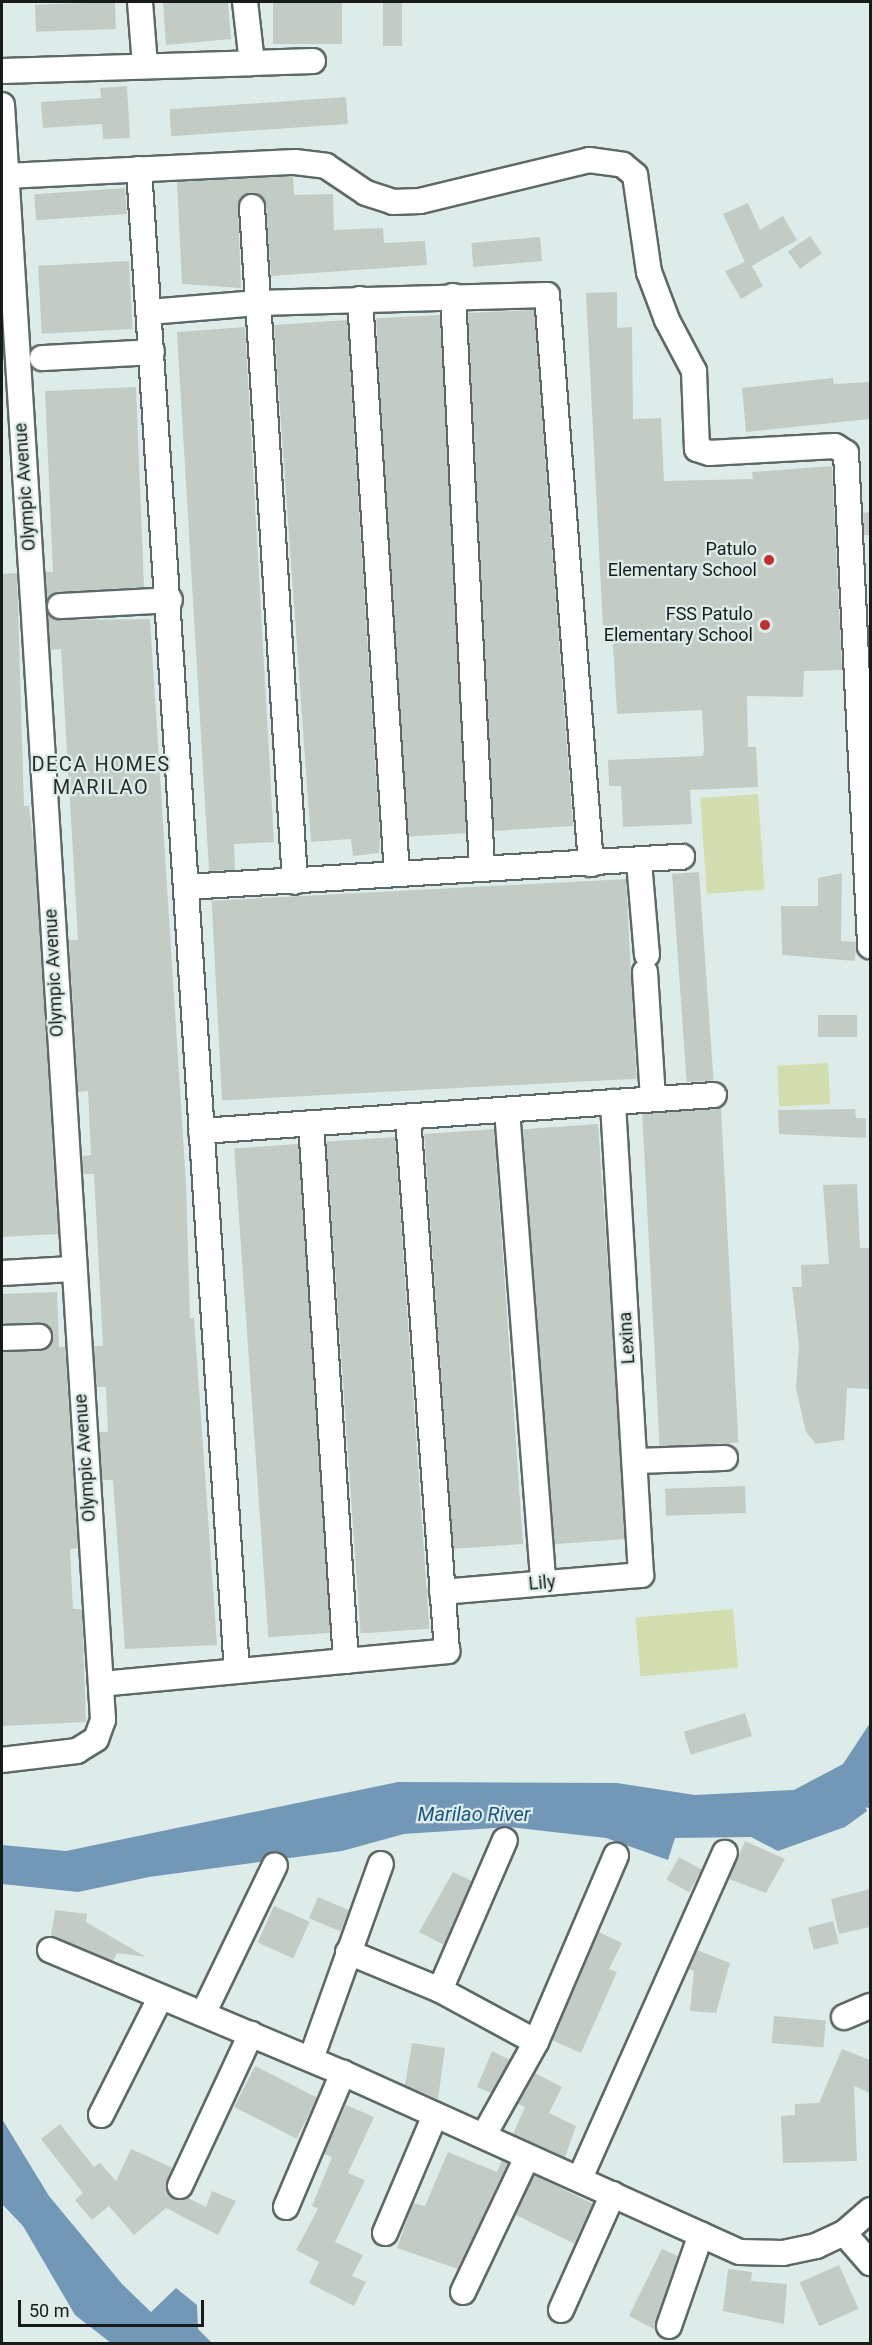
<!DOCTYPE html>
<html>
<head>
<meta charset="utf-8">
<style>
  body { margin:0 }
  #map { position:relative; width:872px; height:2345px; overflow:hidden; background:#deece9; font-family:Roboto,sans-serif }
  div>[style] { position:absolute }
  .green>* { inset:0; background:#d3deb0; transform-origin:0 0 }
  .water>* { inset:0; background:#7398b7 }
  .river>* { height:45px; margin:-22.5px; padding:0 22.5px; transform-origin:22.5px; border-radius:22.5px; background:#7398b7 }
  .building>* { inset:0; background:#c3ccc4; transform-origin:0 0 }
  .roads { filter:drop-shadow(2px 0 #5d6967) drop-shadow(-2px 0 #5d6967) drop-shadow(0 2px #5d6967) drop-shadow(0 -2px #5d6967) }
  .minor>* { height:24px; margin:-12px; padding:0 12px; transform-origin:12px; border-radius:12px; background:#fff }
  .dots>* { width:16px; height:16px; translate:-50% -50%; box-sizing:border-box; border:3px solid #deece9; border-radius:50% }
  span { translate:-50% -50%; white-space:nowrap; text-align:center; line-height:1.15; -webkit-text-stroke:4.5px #deece9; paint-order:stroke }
  .street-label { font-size:18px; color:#171c1b }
  .poi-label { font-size:18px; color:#171c1b }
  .right { translate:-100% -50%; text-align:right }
  .neighbourhood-label { font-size:20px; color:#242f2d; letter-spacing:1.5px }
  .water-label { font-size:20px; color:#19567f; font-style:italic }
  .frame { position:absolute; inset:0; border:3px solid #171c1b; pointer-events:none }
  .scale { position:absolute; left:18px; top:2300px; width:186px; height:27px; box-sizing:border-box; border:3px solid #171c1b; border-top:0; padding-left:8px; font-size:18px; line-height:21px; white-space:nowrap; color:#171c1b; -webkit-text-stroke:4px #deece9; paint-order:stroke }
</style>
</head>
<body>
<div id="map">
  <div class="green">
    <div style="left:758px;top:794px;width:96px;height:58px;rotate:86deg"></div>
    <div style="left:828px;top:1063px;width:41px;height:51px;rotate:87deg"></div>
    <div style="left:733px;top:1609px;width:59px;height:98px;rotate:85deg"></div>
  </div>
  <div class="water">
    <div style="clip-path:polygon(870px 1723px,870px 1783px,855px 1787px,867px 1811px,845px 1827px,778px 1851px,751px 1837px,675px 1838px,668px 1860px,606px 1838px,509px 1827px,404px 1834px,342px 1851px,149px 1877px,78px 1892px,2px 1884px,2px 1845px,66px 1851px,398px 1782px,617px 1783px,695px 1795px,794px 1790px,843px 1764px)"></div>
    <div style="clip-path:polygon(2px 2119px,49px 2196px,122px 2284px,151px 2312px,176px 2288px,197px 2305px,198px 2329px,212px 2343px,111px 2343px,75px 2315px,23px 2226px,2px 2204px)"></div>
  </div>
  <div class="river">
    <div style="left:862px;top:1784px;width:8px;rotate:7deg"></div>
  </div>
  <div class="building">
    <div style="left:115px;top:2px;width:27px;height:80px;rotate:88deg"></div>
    <div style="clip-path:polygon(163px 2px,228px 2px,231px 39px,166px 45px)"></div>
    <div style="left:273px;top:2px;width:69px;height:42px"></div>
    <div style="left:383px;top:2px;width:19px;height:44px"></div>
    <div style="clip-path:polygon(127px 86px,130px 138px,103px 139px,102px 124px,43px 128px,41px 102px,101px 98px,100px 88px)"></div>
    <div style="left:346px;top:97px;width:27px;height:177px;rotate:86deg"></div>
    <div style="clip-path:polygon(293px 176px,294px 195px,333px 194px,334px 230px,383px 228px,384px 243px,425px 241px,427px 265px,271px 276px,266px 206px,251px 193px,238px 207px,241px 288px,182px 284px,177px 182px)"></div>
    <div style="left:125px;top:188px;width:26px;height:91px;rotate:86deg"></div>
    <div style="clip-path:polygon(748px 203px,760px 230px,783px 216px,797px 240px,752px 266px,763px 286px,741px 299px,725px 271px,745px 262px,723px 214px)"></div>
    <div style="left:810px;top:236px;width:21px;height:27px;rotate:55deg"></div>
    <div style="left:540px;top:237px;width:24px;height:69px;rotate:85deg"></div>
    <div style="left:129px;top:261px;width:68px;height:91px;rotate:87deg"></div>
    <div style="clip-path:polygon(617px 292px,617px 328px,632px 327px,633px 419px,661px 418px,664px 481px,753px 479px,752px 472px,832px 466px,842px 670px,804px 671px,803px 697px,747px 696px,748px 747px,756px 747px,758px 787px,690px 790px,692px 824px,623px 827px,621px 786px,609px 786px,608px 760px,703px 756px,704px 749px,702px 710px,617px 714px,612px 627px,603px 628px,586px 293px)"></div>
    <div style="clip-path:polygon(534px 310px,573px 826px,494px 831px,468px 313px)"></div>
    <div style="left:440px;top:315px;width:519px;height:64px;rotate:87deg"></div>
    <div style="clip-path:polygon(347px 320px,380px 838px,379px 853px,353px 856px,351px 839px,311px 842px,274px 325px)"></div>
    <div style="clip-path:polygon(245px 327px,274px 842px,234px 844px,235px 870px,209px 871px,177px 332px)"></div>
    <div style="clip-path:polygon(833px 378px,834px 384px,870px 382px,870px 419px,746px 432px,742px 388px)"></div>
    <div style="clip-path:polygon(136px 387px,144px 587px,59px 592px,47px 600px,45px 572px,53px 572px,45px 391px)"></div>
    <div style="clip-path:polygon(870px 512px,870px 535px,864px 535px,863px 513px)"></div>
    <div style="clip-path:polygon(17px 573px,24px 806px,29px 806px,35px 855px,58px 1234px,2px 1237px,2px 574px)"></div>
    <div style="clip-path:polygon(48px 614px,61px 620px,150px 619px,186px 1183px,190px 1318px,194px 1318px,217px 1645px,125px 1649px,113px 1480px,102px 1480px,99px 1432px,108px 1432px,106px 1387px,96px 1387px,94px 1346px,103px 1346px,94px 1174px,83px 1174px,82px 1156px,91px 1155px,88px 1091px,78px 1092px,69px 940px,78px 940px,61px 649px,50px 650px)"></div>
    <div style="left:699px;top:872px;width:209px;height:27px;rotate:86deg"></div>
    <div style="clip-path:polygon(842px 873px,841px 941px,856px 942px,855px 961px,782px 955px,781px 906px,818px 906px,818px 878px)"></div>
    <div style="left:626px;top:879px;width:200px;height:415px;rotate:87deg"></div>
    <div style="left:857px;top:1015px;width:22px;height:39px;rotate:90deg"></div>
    <div style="left:721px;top:1109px;width:334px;height:79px;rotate:87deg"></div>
    <div style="clip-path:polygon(855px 1109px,856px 1118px,866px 1118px,866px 1138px,779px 1134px,778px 1110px)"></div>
    <div style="left:598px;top:1124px;width:416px;height:75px;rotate:86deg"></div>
    <div style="left:494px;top:1129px;width:416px;height:70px;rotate:86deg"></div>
    <div style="left:395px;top:1137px;width:493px;height:69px;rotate:86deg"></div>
    <div style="left:298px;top:1144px;width:490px;height:64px;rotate:86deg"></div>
    <div style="clip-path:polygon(857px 1184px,860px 1248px,870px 1248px,870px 1389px,847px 1388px,844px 1440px,816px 1444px,806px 1432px,796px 1388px,799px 1346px,792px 1287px,802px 1287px,801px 1265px,829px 1264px,823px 1185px)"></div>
    <div style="clip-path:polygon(57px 1292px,59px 1347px,65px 1347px,78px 1548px,70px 1549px,73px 1609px,82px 1609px,86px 1722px,2px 1726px,2px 1352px,40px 1351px,53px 1337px,45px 1324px,2px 1324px,2px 1294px)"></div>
    <div style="left:745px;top:1486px;width:27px;height:80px;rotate:88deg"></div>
    <div style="left:745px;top:1713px;width:24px;height:64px;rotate:73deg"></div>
    <div style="clip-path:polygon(745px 1841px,785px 1859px,766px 1893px,729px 1879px)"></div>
    <div style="left:679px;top:1857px;width:26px;height:26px;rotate:29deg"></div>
    <div style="clip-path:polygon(453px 1872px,472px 1881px,444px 1945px,419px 1932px)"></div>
    <div style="clip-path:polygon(870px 1889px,870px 1927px,839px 1934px,831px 1899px)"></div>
    <div style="left:318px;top:1897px;width:34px;height:23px;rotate:23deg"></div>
    <div style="left:274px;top:1906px;width:39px;height:40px;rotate:24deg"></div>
    <div style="clip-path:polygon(55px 1910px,87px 1914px,86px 1922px,146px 1957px,117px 1953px,113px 1961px,51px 1936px)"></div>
    <div style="left:833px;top:1921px;width:23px;height:26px;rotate:75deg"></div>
    <div style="clip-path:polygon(599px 1932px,622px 1943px,609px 1969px,617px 1972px,581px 2053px,552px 2040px)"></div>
    <div style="clip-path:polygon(697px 1950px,730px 1963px,716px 2013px,690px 2011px,694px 1971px,689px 1969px)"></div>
    <div style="left:774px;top:2016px;width:52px;height:27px;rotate:5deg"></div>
    <div style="clip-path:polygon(412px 2043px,445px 2048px,438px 2099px,405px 2085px)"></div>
    <div style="clip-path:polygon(842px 2049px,870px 2060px,870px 2093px,854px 2086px,857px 2161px,783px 2163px,781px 2116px,795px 2115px,795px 2104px,819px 2103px)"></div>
    <div style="clip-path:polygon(492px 2051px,510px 2060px,491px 2093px,477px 2087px)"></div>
    <div style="left:255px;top:2066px;width:70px;height:46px;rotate:27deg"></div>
    <div style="clip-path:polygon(535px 2073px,562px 2087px,549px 2113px,576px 2126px,565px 2157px,513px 2134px,525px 2107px,518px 2104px)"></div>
    <div style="clip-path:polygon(346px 2105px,374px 2117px,348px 2173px,365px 2180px,335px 2242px,363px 2255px,352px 2276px,366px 2282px,354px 2306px,309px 2283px,319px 2262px,296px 2250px,318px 2209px,312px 2206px,332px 2157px,324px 2154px)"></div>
    <div style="clip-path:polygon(60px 2124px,94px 2167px,100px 2163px,116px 2181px,131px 2149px,173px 2168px,166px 2187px,173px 2199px,188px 2198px,206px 2207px,212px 2191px,236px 2201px,218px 2235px,166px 2208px,134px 2235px,109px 2206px,92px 2220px,75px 2200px,83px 2193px,41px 2139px)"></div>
    <div style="clip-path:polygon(448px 2152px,497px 2172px,502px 2160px,508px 2163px,458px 2269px,397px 2248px,413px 2203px,425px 2206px)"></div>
    <div style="left:534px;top:2175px;width:66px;height:44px;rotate:26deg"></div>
    <div style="clip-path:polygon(662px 2249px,678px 2256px,656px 2330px,629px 2316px)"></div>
    <div style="left:839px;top:2265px;width:48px;height:43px;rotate:66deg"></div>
    <div style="clip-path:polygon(728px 2269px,752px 2272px,751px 2281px,787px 2284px,784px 2324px,723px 2311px)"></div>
  </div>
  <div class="roads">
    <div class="minor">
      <div style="left:140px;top:2px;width:64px;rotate:85.5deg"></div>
      <div style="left:252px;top:63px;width:61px;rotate:-1.9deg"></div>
      <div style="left:2px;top:71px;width:250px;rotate:-1.8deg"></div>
      <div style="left:252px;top:63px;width:61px;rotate:-96.5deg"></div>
      <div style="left:2px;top:105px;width:1618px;rotate:86.42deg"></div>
      <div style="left:103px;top:1720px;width:20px;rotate:110deg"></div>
      <div style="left:96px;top:1739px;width:22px;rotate:148deg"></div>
      <div style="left:77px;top:1751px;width:76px;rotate:173.2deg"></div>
      <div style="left:139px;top:169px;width:1505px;rotate:86.27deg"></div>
      <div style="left:6px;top:176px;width:289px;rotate:-2.8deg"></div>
      <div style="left:295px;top:162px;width:31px;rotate:7deg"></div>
      <div style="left:326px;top:166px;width:48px;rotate:34deg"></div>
      <div style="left:366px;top:193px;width:28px;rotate:18deg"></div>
      <div style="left:393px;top:202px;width:27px;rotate:-2deg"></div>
      <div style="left:420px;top:201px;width:174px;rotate:-13.6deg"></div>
      <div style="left:589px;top:160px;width:34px;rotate:8deg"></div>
      <div style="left:623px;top:165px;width:16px;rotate:40deg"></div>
      <div style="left:635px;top:175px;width:98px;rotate:81.8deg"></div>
      <div style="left:649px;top:272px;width:51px;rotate:69.4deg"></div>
      <div style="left:667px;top:320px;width:58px;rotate:62.1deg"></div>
      <div style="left:694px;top:371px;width:78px;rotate:87.8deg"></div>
      <div style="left:697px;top:449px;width:13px;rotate:18deg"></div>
      <div style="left:709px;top:453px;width:126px;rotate:-3.2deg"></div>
      <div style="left:835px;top:446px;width:13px;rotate:32deg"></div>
      <div style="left:846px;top:453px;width:494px;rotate:87.2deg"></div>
      <div style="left:252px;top:207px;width:676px;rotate:86.35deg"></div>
      <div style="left:453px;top:296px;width:573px;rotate:87.1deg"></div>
      <div style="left:360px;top:299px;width:576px;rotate:86.32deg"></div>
      <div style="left:149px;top:312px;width:109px;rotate:-4.7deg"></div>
      <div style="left:258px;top:303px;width:289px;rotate:-1.6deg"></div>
      <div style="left:547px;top:295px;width:571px;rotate:85.58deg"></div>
      <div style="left:42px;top:358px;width:110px;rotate:-3.1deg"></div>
      <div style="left:60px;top:606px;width:110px;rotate:-3.1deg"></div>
      <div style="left:639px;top:862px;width:93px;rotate:85.1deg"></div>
      <div style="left:186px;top:887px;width:497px;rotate:-3.5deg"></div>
      <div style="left:645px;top:972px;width:127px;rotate:86.4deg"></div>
      <div style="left:507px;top:1110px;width:474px;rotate:85.6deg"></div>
      <div style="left:311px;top:1123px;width:539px;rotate:86.28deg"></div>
      <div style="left:201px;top:1131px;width:514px;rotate:-4.01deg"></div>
      <div style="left:2px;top:1273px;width:70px;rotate:-3.3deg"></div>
      <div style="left:2px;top:1338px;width:37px;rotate:-2deg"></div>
      <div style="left:635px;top:1461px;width:90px;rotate:-1.9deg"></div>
      <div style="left:442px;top:1592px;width:200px;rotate:-4.9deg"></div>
      <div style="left:641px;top:1575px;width:474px;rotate:-93.4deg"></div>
      <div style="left:101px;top:1684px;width:348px;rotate:-5.4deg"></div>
      <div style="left:447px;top:1651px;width:535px;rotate:-94.18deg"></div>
      <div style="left:50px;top:1950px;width:318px;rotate:22.8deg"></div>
      <div style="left:343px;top:2073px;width:435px;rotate:24.3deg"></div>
      <div style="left:740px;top:2252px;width:43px;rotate:1.3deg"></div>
      <div style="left:783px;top:2253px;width:34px;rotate:-12deg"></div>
      <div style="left:816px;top:2246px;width:31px;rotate:-25deg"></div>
      <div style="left:844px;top:2233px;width:35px;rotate:-41deg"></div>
      <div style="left:348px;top:1952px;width:100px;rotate:22.4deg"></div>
      <div style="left:440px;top:1990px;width:109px;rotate:28.4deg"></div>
      <div style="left:440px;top:1990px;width:163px;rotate:-66.6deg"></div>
      <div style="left:203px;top:2014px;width:165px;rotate:-64.2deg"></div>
      <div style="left:844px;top:2017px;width:28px;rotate:-23deg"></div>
      <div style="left:311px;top:2059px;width:207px;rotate:-70.3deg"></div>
      <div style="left:101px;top:2115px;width:129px;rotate:-63.2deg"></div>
      <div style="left:484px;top:2135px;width:107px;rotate:-60.8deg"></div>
      <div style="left:536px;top:2042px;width:203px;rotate:-66.8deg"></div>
      <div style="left:580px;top:2178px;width:356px;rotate:-66deg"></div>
      <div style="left:180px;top:2186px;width:168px;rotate:-65deg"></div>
      <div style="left:286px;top:2207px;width:146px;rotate:-67deg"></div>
      <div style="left:385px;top:2233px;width:128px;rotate:-67deg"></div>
      <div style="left:844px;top:2233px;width:40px;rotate:49deg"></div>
      <div style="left:463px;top:2292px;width:149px;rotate:-64.6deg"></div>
      <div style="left:561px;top:2310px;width:127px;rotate:-65.9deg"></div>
      <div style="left:669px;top:2326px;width:97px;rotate:-70.8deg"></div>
    </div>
  </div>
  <div class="dots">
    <div style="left:769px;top:560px;background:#be2f34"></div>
    <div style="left:765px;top:625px;background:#be2f34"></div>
  </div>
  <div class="street-label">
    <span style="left:25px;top:487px;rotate:-94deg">Olympic Avenue</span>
    <span style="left:54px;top:973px;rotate:-93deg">Olympic Avenue</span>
    <span style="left:627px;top:1338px;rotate:-94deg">Lexina</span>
    <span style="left:85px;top:1458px;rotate:-94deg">Olympic Avenue</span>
    <span style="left:542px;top:1583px;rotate:-5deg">Lily</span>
  </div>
  <div class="poi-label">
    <span class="right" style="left:757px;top:560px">Patulo<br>Elementary School</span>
    <span class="right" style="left:753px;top:625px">FSS Patulo<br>Elementary School</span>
  </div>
  <div class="neighbourhood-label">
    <span style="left:101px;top:776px">DECA HOMES<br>MARILAO</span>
  </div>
  <div class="water-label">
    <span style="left:474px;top:1814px">Marilao River</span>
  </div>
  <div class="frame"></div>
  <div class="scale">50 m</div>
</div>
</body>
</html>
